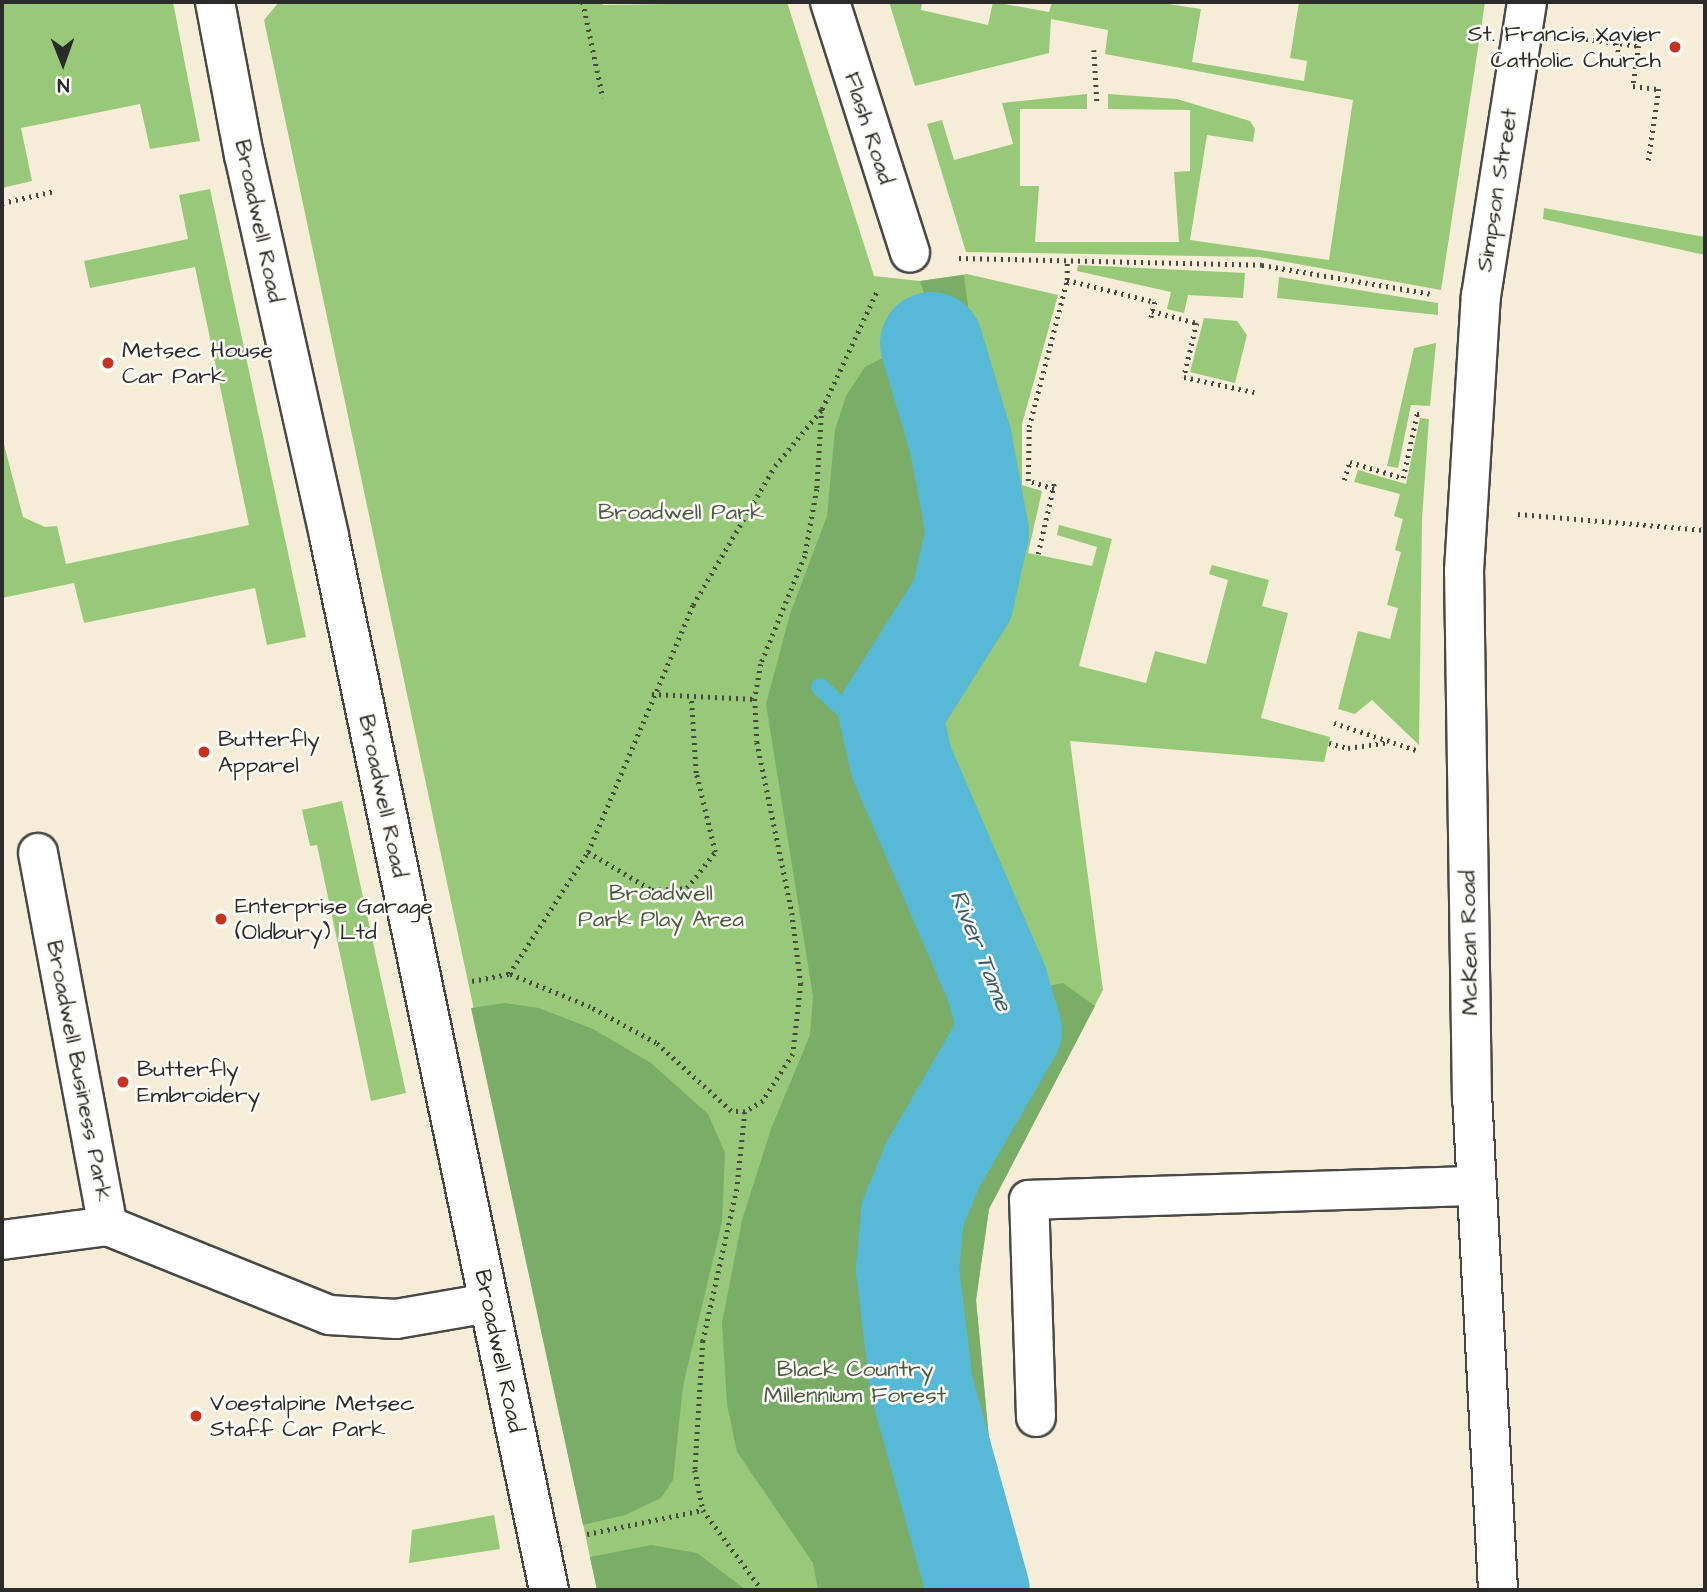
<!DOCTYPE html>
<html>
<head>
<meta charset="utf-8">
<style>
  body { margin:0 }
  #map { position:relative; width:1707px; height:1592px; overflow:hidden; background:#f6edd9; font-family:"Architects Daughter",sans-serif }
  div>[style] { position:absolute }
  .green>* { inset:0; background:#98c978 }
  .forest>* { inset:0; background:#7aad68 }
  .stream>* { height:18px; margin:-9px; padding:0 9px; transform-origin:9px; border-radius:9px; background:#58b9d6 }
  .river>* { height:103px; margin:-51.5px; padding:0 51.5px; transform-origin:51.5px; border-radius:51.5px; background:#58b9d6 }
  .path>* { height:4.5px; margin-top:-2.25px; transform-origin:0; background:repeating-linear-gradient(90deg,#494845 0 2px,transparent 0 7px) }
  .roads { filter:drop-shadow(2px 0 #494845) drop-shadow(-2px 0 #494845) drop-shadow(0 2px #494845) drop-shadow(0 -2px #494845) }
  .minor>* { height:38px; margin:-19px; padding:0 19px; transform-origin:19px; border-radius:19px; background:#fff }
  .dots>* { width:19px; height:19px; translate:-50% -50%; box-sizing:border-box; border:4px solid #fdfcf7; border-radius:50% }
  span { translate:-50% -50%; white-space:nowrap; text-align:center; line-height:1.15; -webkit-text-stroke:5px #fdfcf7; paint-order:stroke }
  .poi-label { font-size:23px; color:#2b2b2b }
  .right { translate:-100% -50%; text-align:right }
  .left { translate:0 -50%; text-align:left }
  .street-label { font-size:23px; color:#2b2b2b }
  .park-label { font-size:23px; color:#4c5a42 }
  .water-label { font-size:24px; color:#3b5d67; font-style:italic }
  .frame { position:absolute; inset:0; border:4px solid #2b2b2b; pointer-events:none }
  .north { position:absolute; left:28px; top:28px; width:70px; height:70px; -webkit-text-stroke:5px #fdfcf7; paint-order:stroke; rotate:179deg; font-size:19px; font-weight:700; line-height:28px; text-align:center; color:#2b2b2b }
  .north::after { content:''; display:block; margin:auto; width:24px; height:32px; background:#2b2b2b; clip-path:polygon(50% 0,100% 100%,50% 72%,0 100%) }
</style>
</head>
<body>
<div id="map">
  <div class="green">
    <div style="clip-path:polygon(2px 2px,173px 2px,200px 141px,150px 149px,140px 104px,21px 128px,32px 181px,2px 188px)"></div>
    <div style="clip-path:polygon(279px 2px,602px 2px,603px 5px,787px 2px,874px 276px,920px 281px,967px 274px,1058px 295px,1022px 424px,1022px 485px,1042px 491px,1028px 553px,1092px 566px,1097px 547px,1057px 535px,1059px 525px,1112px 539px,1079px 666px,1146px 683px,1155px 651px,1206px 664px,1228px 580px,1209px 574px,1212px 565px,1269px 580px,1262px 606px,1288px 613px,1261px 718px,1330px 737px,1324px 762px,1070px 741px,1103px 990px,989px 1209px,976px 1300px,989px 1439px,1025px 1590px,597px 1590px,264px 20px)"></div>
    <div style="clip-path:polygon(889px 2px,922px 2px,921px 10px,988px 25px,993px 2px,1049px 12px,1052px 2px,1155px 2px,1201px 9px,1192px 62px,1304px 81px,1307px 61px,1290px 58px,1299px 2px,1485px 2px,1441px 290px,1259px 257px,966px 252px,927px 124px,942px 120px,954px 160px,1013px 144px,1002px 103px,1087px 94px,1087px 109px,1020px 109px,1020px 186px,1039px 186px,1035px 242px,1179px 242px,1174px 172px,1190px 171px,1190px 110px,1108px 109px,1108px 94px,1177px 99px,1250px 121px,1255px 129px,1253px 142px,1207px 135px,1190px 240px,1329px 260px,1353px 100px,1105px 54px,1108px 30px,1051px 19px,1049px 53px,915px 86px)"></div>
    <div style="clip-path:polygon(210px 189px,306px 637px,267px 645px,255px 588px,84px 623px,74px 583px,2px 598px,2px 437px,23px 517px,45px 527px,57px 526px,66px 564px,249px 525px,195px 267px,90px 288px,84px 261px,188px 239px,179px 195px)"></div>
    <div style="clip-path:polygon(1544px 208px,1705px 237px,1705px 255px,1543px 219px)"></div>
    <div style="clip-path:polygon(1078px 265px,1245px 273px,1243px 298px,1188px 295px,1184px 313px,1167px 309px,1171px 292px,1077px 271px)"></div>
    <div style="clip-path:polygon(1279px 277px,1438px 303px,1438px 315px,1277px 298px)"></div>
    <div style="clip-path:polygon(1204px 318px,1237px 321px,1247px 335px,1235px 383px,1190px 372px)"></div>
    <div style="clip-path:polygon(1436px 343px,1430px 406px,1411px 405px,1398px 468px,1387px 466px,1414px 348px)"></div>
    <div style="clip-path:polygon(1420px 418px,1429px 419px,1422px 519px,1419px 745px,1372px 700px,1355px 714px,1338px 709px,1358px 631px,1390px 639px,1398px 608px,1387px 605px,1401px 552px,1395px 550px,1403px 519px,1394px 516px,1400px 494px,1354px 482px,1358px 470px,1406px 484px)"></div>
    <div style="clip-path:polygon(342px 801px,406px 1093px,371px 1101px,317px 845px,310px 846px,302px 810px)"></div>
    <div style="clip-path:polygon(494px 1515px,500px 1549px,409px 1563px,412px 1530px)"></div>
  </div>
  <div class="forest">
    <div style="clip-path:polygon(964px 275px,999px 547px,956px 653px,906px 719px,1023px 991px,1063px 983px,1095px 1006px,989px 1209px,976px 1300px,989px 1439px,1025px 1590px,818px 1590px,813px 1563px,737px 1452px,727px 1404px,722px 1323px,742px 1220px,771px 1129px,810px 1035px,813px 996px,766px 704px,790px 614px,827px 516px,835px 430px,846px 396px,865px 367px,936px 330px,920px 281px)"></div>
    <div style="clip-path:polygon(505px 1003px,539px 1008px,593px 1029px,651px 1063px,708px 1114px,725px 1153px,722px 1222px,683px 1386px,673px 1480px,661px 1498px,625px 1515px,583px 1525px,471px 1008px)"></div>
    <div style="clip-path:polygon(651px 1545px,697px 1553px,746px 1590px,597px 1590px,590px 1557px)"></div>
  </div>
  <div class="stream">
    <div style="left:820px;top:687px;width:110px;rotate:42.8deg"></div>
  </div>
  <div class="river">
    <div style="left:931px;top:343px;width:101px;rotate:73.4deg"></div>
    <div style="left:960px;top:440px;width:94px;rotate:79.5deg"></div>
    <div style="left:977px;top:532px;width:69px;rotate:102.6deg"></div>
    <div style="left:962px;top:599px;width:135px;rotate:122.3deg"></div>
    <div style="left:890px;top:713px;width:50px;rotate:77.3deg"></div>
    <div style="left:901px;top:762px;width:241px;rotate:66.7deg"></div>
    <div style="left:996px;top:983px;width:49px;rotate:73.4deg"></div>
    <div style="left:1010px;top:1030px;width:156px;rotate:120deg"></div>
    <div style="left:932px;top:1165px;width:53px;rotate:112.2deg"></div>
    <div style="left:912px;top:1214px;width:55px;rotate:95.2deg"></div>
    <div style="left:907px;top:1269px;width:117px;rotate:83.1deg"></div>
    <div style="left:921px;top:1385px;width:213px;rotate:74.5deg"></div>
  </div>
  <div class="path">
    <div style="left:583px;top:2px;width:98px;rotate:78.2deg"></div>
    <div style="left:1572px;top:37px;width:68px;rotate:7.7deg"></div>
    <div style="left:1639px;top:46px;width:40px;rotate:98.5deg"></div>
    <div style="left:1633px;top:86px;width:26px;rotate:7deg"></div>
    <div style="left:1659px;top:89px;width:76px;rotate:98.3deg"></div>
    <div style="left:1616px;top:43px;width:15px;rotate:74deg"></div>
    <div style="left:1620px;top:57px;width:17px;rotate:7deg"></div>
    <div style="left:1094px;top:50px;width:51px;rotate:86.6deg"></div>
    <div style="left:2px;top:203px;width:54px;rotate:-12.8deg"></div>
    <div style="left:959px;top:258px;width:303px;rotate:1.3deg"></div>
    <div style="left:1262px;top:265px;width:171px;rotate:9.7deg"></div>
    <div style="left:1067px;top:280px;width:91px;rotate:14deg"></div>
    <div style="left:1155px;top:302px;width:16px;rotate:104deg"></div>
    <div style="left:1152px;top:311px;width:47px;rotate:14.9deg"></div>
    <div style="left:1197px;top:323px;width:56px;rotate:103.5deg"></div>
    <div style="left:1184px;top:377px;width:72px;rotate:12.1deg"></div>
    <div style="left:822px;top:409px;width:80px;rotate:93.6deg"></div>
    <div style="left:817px;top:489px;width:68px;rotate:100.2deg"></div>
    <div style="left:805px;top:556px;width:117px;rotate:112.2deg"></div>
    <div style="left:761px;top:664px;width:36px;rotate:100deg"></div>
    <div style="left:755px;top:699px;width:43px;rotate:87.3deg"></div>
    <div style="left:757px;top:742px;width:175px;rotate:78.4deg"></div>
    <div style="left:792px;top:913px;width:72px;rotate:82.8deg"></div>
    <div style="left:801px;top:984px;width:70px;rotate:96.5deg"></div>
    <div style="left:793px;top:1054px;width:56px;rotate:122.6deg"></div>
    <div style="left:763px;top:1101px;width:21px;rotate:149deg"></div>
    <div style="left:745px;top:1112px;width:14px;rotate:-176deg"></div>
    <div style="left:731px;top:1111px;width:101px;rotate:-137.8deg"></div>
    <div style="left:656px;top:1043px;width:75px;rotate:-151.4deg"></div>
    <div style="left:590px;top:1007px;width:87px;rotate:-157.8deg"></div>
    <div style="left:509px;top:974px;width:145px;rotate:-57.1deg"></div>
    <div style="left:588px;top:852px;width:268px;rotate:-67deg"></div>
    <div style="left:693px;top:605px;width:161px;rotate:-59.5deg"></div>
    <div style="left:775px;top:466px;width:74px;rotate:-50.5deg"></div>
    <div style="left:822px;top:409px;width:130px;rotate:-65deg"></div>
    <div style="left:1344px;top:480px;width:19px;rotate:-72deg"></div>
    <div style="left:1350px;top:462px;width:55px;rotate:16.8deg"></div>
    <div style="left:1403px;top:478px;width:66px;rotate:-77.7deg"></div>
    <div style="left:1417px;top:414px;width:7px"></div>
    <div style="left:1054px;top:489px;width:27px;rotate:-163deg"></div>
    <div style="left:1028px;top:481px;width:54px;rotate:-88.9deg"></div>
    <div style="left:1029px;top:427px;width:152px;rotate:-75.5deg"></div>
    <div style="left:1067px;top:280px;width:20px;rotate:-90deg"></div>
    <div style="left:1518px;top:514px;width:188px;rotate:4.9deg"></div>
    <div style="left:1038px;top:554px;width:76px;rotate:-77.1deg"></div>
    <div style="left:652px;top:694px;width:103px;rotate:2.8deg"></div>
    <div style="left:1334px;top:723px;width:86px;rotate:18.2deg"></div>
    <div style="left:1329px;top:743px;width:20px;rotate:15deg"></div>
    <div style="left:1348px;top:748px;width:42px;rotate:-8.1deg"></div>
    <div style="left:588px;top:852px;width:74px;rotate:30.7deg"></div>
    <div style="left:652px;top:890px;width:35px;rotate:-3deg"></div>
    <div style="left:687px;top:888px;width:46px;rotate:-52.1deg"></div>
    <div style="left:715px;top:852px;width:81px;rotate:-103.5deg"></div>
    <div style="left:696px;top:773px;width:76px;rotate:-93.8deg"></div>
    <div style="left:472px;top:981px;width:38px;rotate:-11deg"></div>
    <div style="left:745px;top:1112px;width:77px;rotate:95.9deg"></div>
    <div style="left:737px;top:1189px;width:156px;rotate:102.6deg"></div>
    <div style="left:703px;top:1341px;width:129px;rotate:93.5deg"></div>
    <div style="left:695px;top:1470px;width:41px;rotate:78.7deg"></div>
    <div style="left:703px;top:1510px;width:99px;rotate:53.6deg"></div>
    <div style="left:587px;top:1534px;width:118px;rotate:-11.7deg"></div>
  </div>
  <div class="roads">
    <div class="minor">
      <div style="left:215px;top:2px;width:156px;rotate:79.3deg"></div>
      <div style="left:244px;top:155px;width:390px;rotate:77.4deg"></div>
      <div style="left:329px;top:536px;width:1077px;rotate:78.21deg"></div>
      <div style="left:830px;top:2px;width:263px;rotate:72.3deg"></div>
      <div style="left:38px;top:853px;width:380px;rotate:79.4deg"></div>
      <div style="left:108px;top:1226px;width:238px;rotate:21.9deg"></div>
      <div style="left:329px;top:1315px;width:67px;rotate:3.4deg"></div>
      <div style="left:396px;top:1319px;width:94px;rotate:-9.8deg"></div>
      <div style="left:2px;top:1240px;width:107px;rotate:-7.5deg"></div>
      <div style="left:1036px;top:1417px;width:217px;rotate:-91.8deg"></div>
      <div style="left:1029px;top:1200px;width:447px;rotate:-1.8deg"></div>
      <div style="left:1498px;top:1590px;width:490px;rotate:-93deg"></div>
      <div style="left:1472px;top:1101px;width:530px;rotate:-90.86deg"></div>
      <div style="left:1464px;top:571px;width:276px;rotate:-86.5deg"></div>
      <div style="left:1481px;top:296px;width:298px;rotate:-81.1deg"></div>
    </div>
  </div>
  <div class="dots">
    <div style="left:1675px;top:47px;background:#c8321e"></div>
    <div style="left:108px;top:363px;background:#c8321e"></div>
    <div style="left:204px;top:752px;background:#c8321e"></div>
    <div style="left:221px;top:919px;background:#c8321e"></div>
    <div style="left:123px;top:1082px;background:#c8321e"></div>
    <div style="left:196px;top:1416px;background:#c8321e"></div>
  </div>
  <div class="poi-label">
    <span class="right" style="left:1661px;top:47px">St. Francis Xavier<br>Catholic Church</span>
    <span class="left" style="left:122px;top:363px">Metsec House<br>Car Park</span>
    <span class="left" style="left:218px;top:752px">Butterfly<br>Apparel</span>
    <span class="left" style="left:235px;top:919px">Enterprise Garage<br>(Oldbury) Ltd</span>
    <span class="left" style="left:137px;top:1082px">Butterfly<br>Embroidery</span>
    <span class="left" style="left:210px;top:1416px">Voestalpine Metsec<br>Staff Car Park</span>
  </div>
  <div class="street-label">
    <span style="left:869px;top:128px;rotate:72deg">Flash Road</span>
    <span style="left:1497px;top:190px;rotate:-81deg">Simpson Street</span>
    <span style="left:259px;top:221px;rotate:78deg">Broadwell Road</span>
    <span style="left:383px;top:796px;rotate:78deg">Broadwell Road</span>
    <span style="left:1469px;top:943px;rotate:-91deg">McKean Road</span>
    <span style="left:79px;top:1071px;rotate:79deg">Broadwell Business Park</span>
    <span style="left:499px;top:1351px;rotate:78deg">Broadwell Road</span>
  </div>
  <div class="park-label">
    <span style="left:681px;top:512px">Broadwell Park</span>
    <span style="left:661px;top:906px">Broadwell<br>Park Play Area</span>
    <span style="left:855px;top:1382px">Black Country<br>Millennium Forest</span>
  </div>
  <div class="water-label">
    <span style="left:980px;top:951px;rotate:68deg">River Tame</span>
  </div>
  <div class="frame"></div>
  <div class="north">N</div>
</div>
</body>
</html>
